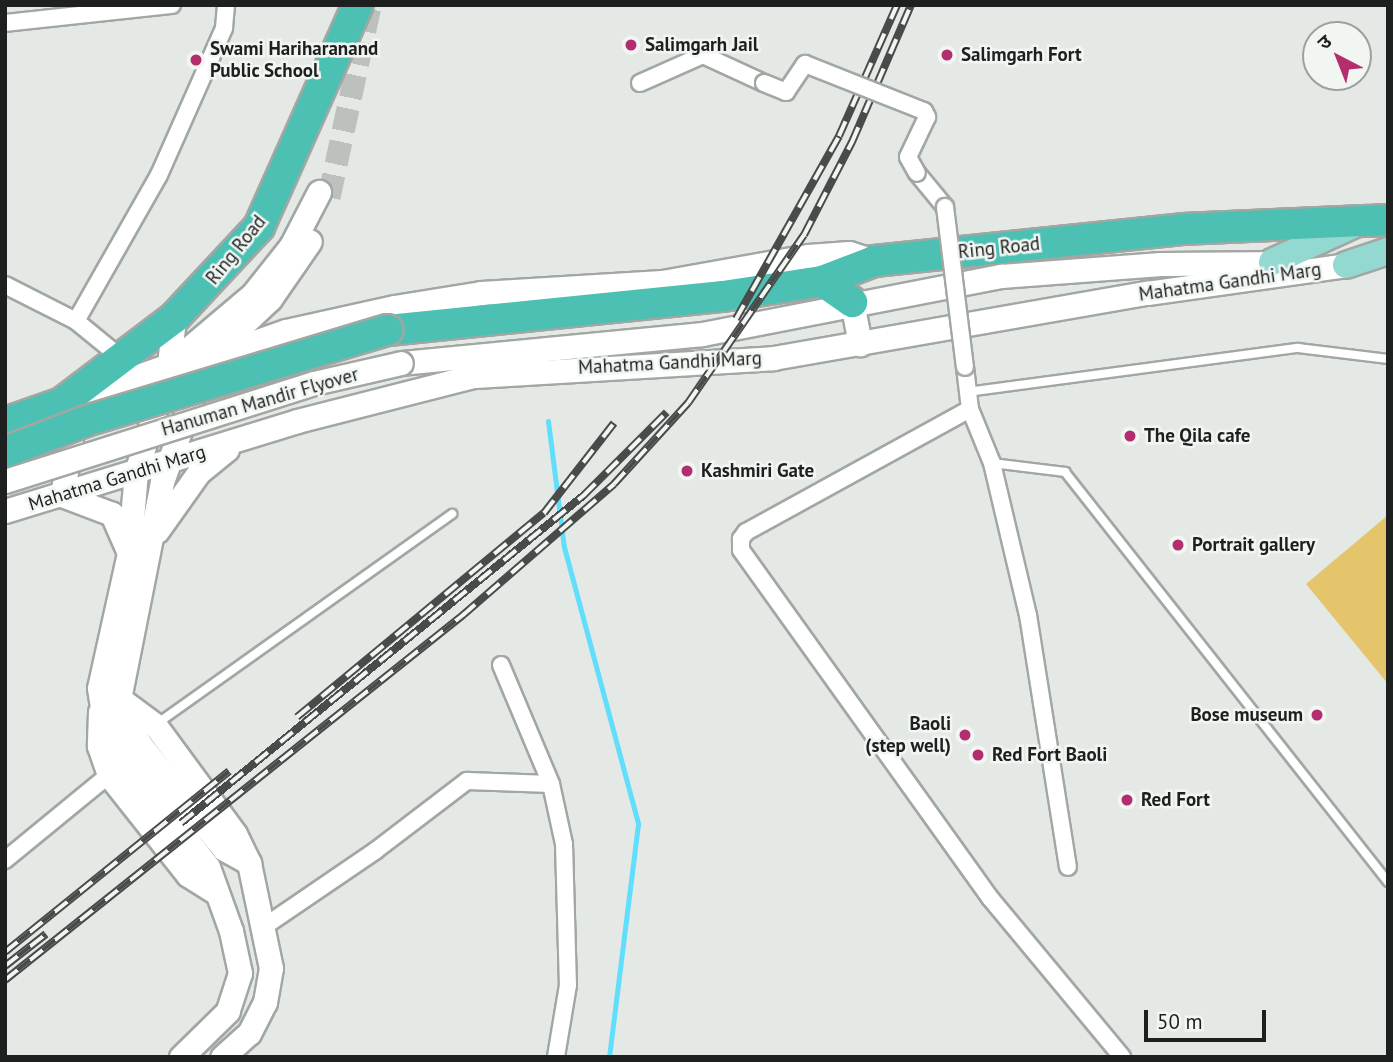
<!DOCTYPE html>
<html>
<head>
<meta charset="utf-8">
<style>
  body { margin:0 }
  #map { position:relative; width:1393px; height:1062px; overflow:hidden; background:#e4e9e5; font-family:"PT Sans","Noto Sans Devanagari",sans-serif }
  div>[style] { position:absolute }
  .green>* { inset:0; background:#e5c56b }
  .stream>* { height:5px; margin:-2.5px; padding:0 2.5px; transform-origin:2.5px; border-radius:2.5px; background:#60defb }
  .secondary-tunnel>* { height:23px; margin-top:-11.5px; transform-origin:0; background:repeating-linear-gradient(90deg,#bcc1bd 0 23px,transparent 0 34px) }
  .roads { filter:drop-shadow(2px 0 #a2a7a3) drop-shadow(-2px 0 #a2a7a3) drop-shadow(0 2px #a2a7a3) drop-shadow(0 -2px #a2a7a3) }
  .lane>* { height:8px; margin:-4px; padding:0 4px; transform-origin:4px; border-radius:4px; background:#fff }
  .street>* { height:16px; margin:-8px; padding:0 8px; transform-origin:8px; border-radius:8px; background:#fff }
  .secondary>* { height:23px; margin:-11.5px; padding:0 11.5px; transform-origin:11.5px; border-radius:11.5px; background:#fff }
  .primary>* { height:26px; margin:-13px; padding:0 13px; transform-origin:13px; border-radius:13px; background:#94d9d1 }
  .highway>* { height:30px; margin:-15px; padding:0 15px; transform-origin:15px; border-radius:15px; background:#4cc0b2 }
  .rail>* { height:8px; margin-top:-4px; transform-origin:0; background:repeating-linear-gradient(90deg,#f1f6f2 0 16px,#484b49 0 32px); box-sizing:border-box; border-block:2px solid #484b49 }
  .bridges { filter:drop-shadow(2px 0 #a2a7a3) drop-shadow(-2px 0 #a2a7a3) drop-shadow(0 2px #a2a7a3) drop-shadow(0 -2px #a2a7a3) }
  .street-bridge>* { height:16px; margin:-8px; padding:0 8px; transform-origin:8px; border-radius:8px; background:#fff }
  .secondary-bridge>* { height:23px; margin:-11.5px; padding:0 11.5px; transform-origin:11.5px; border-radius:11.5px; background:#fff }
  .highway-bridge>* { height:30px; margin:-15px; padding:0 15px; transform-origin:15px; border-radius:15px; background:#4cc0b2 }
  .dots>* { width:19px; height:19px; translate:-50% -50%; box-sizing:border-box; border:4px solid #f1f6f2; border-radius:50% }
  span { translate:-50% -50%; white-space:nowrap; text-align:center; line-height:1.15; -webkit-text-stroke:5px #f1f6f2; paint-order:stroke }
  .poi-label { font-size:19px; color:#1e201f; font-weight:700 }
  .left { translate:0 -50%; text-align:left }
  .right { translate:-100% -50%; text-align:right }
  .street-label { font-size:19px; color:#1e201f }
  .frame { position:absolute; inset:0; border:7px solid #1e201f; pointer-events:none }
  .north { position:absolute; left:1302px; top:21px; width:70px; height:70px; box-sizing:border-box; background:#f1f6f2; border:2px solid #9da09e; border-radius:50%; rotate:318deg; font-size:19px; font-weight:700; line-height:28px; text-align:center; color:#1e201f }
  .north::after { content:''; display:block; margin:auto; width:24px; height:32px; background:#b42d6e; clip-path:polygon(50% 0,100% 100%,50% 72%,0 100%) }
  .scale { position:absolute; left:1144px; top:1010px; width:122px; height:32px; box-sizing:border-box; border:4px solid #1e201f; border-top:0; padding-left:9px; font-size:21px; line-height:24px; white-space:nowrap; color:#1e201f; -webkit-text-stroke:5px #f1f6f2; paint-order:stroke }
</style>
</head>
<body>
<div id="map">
  <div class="green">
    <div style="clip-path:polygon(1388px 515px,1388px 684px,1306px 584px)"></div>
  </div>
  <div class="stream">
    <div style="left:548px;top:421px;width:127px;rotate:82.8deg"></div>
    <div style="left:564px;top:547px;width:287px;rotate:75deg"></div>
    <div style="left:638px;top:824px;width:235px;rotate:97.1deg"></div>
  </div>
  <div class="secondary-tunnel">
    <div style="left:329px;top:197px;width:196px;rotate:-77.9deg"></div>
  </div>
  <div class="roads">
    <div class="lane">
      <div style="left:967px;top:392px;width:334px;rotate:-7.6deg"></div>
      <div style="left:1298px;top:348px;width:91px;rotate:7deg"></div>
      <div style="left:992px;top:463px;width:74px;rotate:7deg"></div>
      <div style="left:1065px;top:472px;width:522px;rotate:51.77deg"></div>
      <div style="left:158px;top:723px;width:361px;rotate:-35.4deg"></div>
    </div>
    <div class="street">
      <div style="left:5px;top:23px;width:168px;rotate:-6.2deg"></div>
      <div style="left:640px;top:83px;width:69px;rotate:-24deg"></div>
      <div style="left:703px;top:55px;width:67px;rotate:24.7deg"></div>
      <div style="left:917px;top:173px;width:44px;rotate:50.5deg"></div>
      <div style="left:5px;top:285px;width:80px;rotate:26.9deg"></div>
      <div style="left:76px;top:321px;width:57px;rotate:39.3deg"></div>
      <div style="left:76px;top:321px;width:168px;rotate:-60.4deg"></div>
      <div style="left:159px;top:175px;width:161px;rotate:-66.1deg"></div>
      <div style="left:224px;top:28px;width:23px;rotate:-85deg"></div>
      <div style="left:965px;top:367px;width:42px;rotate:83.2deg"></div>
      <div style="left:970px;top:409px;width:58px;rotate:67.8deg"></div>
      <div style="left:992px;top:463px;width:156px;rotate:76.7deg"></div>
      <div style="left:1028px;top:615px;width:255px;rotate:81deg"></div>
      <div style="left:970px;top:409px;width:256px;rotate:151.2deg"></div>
      <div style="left:746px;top:532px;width:9px;rotate:126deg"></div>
      <div style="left:741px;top:539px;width:11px;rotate:90deg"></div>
      <div style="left:741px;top:550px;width:429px;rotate:54.4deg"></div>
      <div style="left:991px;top:899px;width:205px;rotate:50.3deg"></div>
      <div style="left:501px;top:665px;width:129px;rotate:67.2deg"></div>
      <div style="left:551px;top:784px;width:61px;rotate:77.8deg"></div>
      <div style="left:564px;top:844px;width:141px;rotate:88.4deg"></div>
      <div style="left:568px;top:985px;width:73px;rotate:99.5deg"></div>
      <div style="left:5px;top:860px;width:134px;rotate:-39.3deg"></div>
      <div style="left:265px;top:926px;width:133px;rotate:-34.3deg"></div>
      <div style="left:375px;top:851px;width:116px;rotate:-37.3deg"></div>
      <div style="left:467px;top:781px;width:84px;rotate:2deg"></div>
    </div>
    <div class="secondary">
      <div style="left:852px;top:302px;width:43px;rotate:79.2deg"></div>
      <div style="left:174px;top:318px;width:47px;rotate:96.1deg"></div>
      <div style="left:169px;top:365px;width:112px;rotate:107.1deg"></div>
      <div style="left:136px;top:472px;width:81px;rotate:94.9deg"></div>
      <div style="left:129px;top:553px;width:138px;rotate:102.5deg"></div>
      <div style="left:99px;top:688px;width:19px;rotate:81deg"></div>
      <div style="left:102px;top:707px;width:62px;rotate:65.1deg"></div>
      <div style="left:128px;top:763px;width:131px;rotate:52.4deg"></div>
      <div style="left:208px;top:867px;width:68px;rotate:70.2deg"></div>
      <div style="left:231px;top:931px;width:43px;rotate:77.9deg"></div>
      <div style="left:240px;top:973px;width:40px;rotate:108deg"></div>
      <div style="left:228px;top:1011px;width:66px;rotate:135.6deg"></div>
      <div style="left:217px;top:349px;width:73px;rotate:-43.3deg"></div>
      <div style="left:270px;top:299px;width:70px;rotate:-55.4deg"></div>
      <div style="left:401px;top:363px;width:302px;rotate:-5.5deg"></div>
      <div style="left:702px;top:334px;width:305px;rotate:-11deg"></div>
      <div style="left:1001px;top:276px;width:160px;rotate:-4.3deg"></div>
      <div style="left:1161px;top:264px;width:129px;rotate:-0.4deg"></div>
      <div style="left:169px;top:365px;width:110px;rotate:-40.2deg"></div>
      <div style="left:253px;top:294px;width:61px;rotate:-51.6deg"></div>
      <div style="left:291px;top:246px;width:61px;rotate:-62.6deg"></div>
      <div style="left:199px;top:377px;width:111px;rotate:109.4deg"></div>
      <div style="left:162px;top:482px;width:221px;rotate:101.2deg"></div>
      <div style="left:119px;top:699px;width:48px;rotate:65.6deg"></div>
      <div style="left:139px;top:743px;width:46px;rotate:52.1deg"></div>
      <div style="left:167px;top:779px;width:90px;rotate:50.8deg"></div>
      <div style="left:224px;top:849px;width:29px;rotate:29deg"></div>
      <div style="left:5px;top:511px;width:306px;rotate:-17.1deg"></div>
      <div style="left:297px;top:421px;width:183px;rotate:-14.3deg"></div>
      <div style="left:474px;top:376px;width:300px;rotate:-3.4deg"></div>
      <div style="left:773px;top:358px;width:380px;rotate:-9.9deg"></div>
      <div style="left:1147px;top:293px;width:201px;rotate:-8deg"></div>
      <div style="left:157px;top:531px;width:72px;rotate:-54.6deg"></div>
      <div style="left:199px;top:472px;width:36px;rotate:-39deg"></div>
      <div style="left:129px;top:553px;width:43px;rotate:-113.6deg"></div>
      <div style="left:112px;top:514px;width:53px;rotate:-159.2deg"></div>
      <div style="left:62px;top:495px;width:52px;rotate:-80deg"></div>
      <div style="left:71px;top:444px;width:42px;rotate:-102.4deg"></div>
      <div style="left:62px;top:403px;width:114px;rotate:-19.6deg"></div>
      <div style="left:169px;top:365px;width:35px;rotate:-8deg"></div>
      <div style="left:204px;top:360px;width:87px;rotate:-19.5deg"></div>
      <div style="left:286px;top:331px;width:111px;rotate:-12.5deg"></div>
      <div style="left:394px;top:307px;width:88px;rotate:-9.1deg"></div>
      <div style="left:481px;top:293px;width:181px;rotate:-3.5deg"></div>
      <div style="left:662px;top:282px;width:148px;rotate:-10.1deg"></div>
      <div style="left:808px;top:256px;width:41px;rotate:-4.2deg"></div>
      <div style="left:849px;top:253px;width:26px;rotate:18deg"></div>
      <div style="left:120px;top:699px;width:44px;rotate:36.6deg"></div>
      <div style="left:155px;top:725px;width:135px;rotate:53.7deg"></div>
      <div style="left:235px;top:834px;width:32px;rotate:64deg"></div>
      <div style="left:249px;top:863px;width:107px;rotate:78.2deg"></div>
      <div style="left:271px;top:968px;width:35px;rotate:100deg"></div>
      <div style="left:265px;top:1002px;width:35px;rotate:117deg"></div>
      <div style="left:249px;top:1033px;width:36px;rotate:138deg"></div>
      <div style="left:100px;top:712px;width:34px;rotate:92deg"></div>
      <div style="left:99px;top:746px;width:31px;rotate:71deg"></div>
      <div style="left:109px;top:775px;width:127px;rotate:51.7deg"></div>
      <div style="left:188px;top:875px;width:32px;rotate:32deg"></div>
    </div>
    <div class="primary">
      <div style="left:1272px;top:262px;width:91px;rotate:-24.6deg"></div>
      <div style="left:1346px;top:265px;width:44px;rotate:-18.4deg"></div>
    </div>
    <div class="highway">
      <div style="left:822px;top:281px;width:37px;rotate:35deg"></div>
      <div style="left:388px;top:330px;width:337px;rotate:-5.8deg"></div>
      <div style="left:723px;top:296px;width:100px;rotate:-8.6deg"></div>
      <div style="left:822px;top:281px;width:56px;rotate:-21deg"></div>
      <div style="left:874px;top:261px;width:310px;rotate:-5.9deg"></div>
      <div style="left:1182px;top:229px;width:206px;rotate:-2.5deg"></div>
      <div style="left:5px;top:423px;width:60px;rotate:-19.3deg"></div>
      <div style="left:62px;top:403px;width:141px;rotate:-37.2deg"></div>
      <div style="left:174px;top:318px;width:125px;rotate:-47deg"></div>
      <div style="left:259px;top:227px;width:243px;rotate:-66deg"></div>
    </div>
  </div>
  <div class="rail">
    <div style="left:736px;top:319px;width:210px;rotate:-60.6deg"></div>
    <div style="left:839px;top:136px;width:143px;rotate:-66.1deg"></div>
    <div style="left:297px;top:717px;width:320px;rotate:-39.6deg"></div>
    <div style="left:544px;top:513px;width:114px;rotate:-52.1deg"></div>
    <div style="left:181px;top:823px;width:520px;rotate:-39.14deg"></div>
    <div style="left:584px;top:495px;width:117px;rotate:-45deg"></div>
    <div style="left:5px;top:952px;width:288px;rotate:-38.9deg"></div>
    <div style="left:5px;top:966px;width:52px;rotate:-38deg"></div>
    <div style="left:5px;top:980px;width:586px;rotate:-38.55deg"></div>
    <div style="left:463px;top:615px;width:200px;rotate:-40.9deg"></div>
    <div style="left:614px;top:484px;width:110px;rotate:-47.6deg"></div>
    <div style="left:688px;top:403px;width:204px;rotate:-55.4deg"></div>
    <div style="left:804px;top:235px;width:105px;rotate:-62.7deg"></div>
    <div style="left:852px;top:142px;width:149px;rotate:-66.7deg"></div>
  </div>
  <div class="bridges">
    <div class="street-bridge">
      <div style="left:764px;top:83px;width:24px;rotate:22deg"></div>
      <div style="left:786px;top:92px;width:34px;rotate:-56deg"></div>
      <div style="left:805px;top:64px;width:128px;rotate:21.6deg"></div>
      <div style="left:924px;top:111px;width:7px;rotate:63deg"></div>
      <div style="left:927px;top:117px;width:44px;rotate:115.4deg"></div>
      <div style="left:908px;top:157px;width:18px;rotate:61deg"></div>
      <div style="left:945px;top:207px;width:161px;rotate:82.9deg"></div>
    </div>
    <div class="secondary-bridge">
      <div style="left:5px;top:481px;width:324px;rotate:-17.6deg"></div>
      <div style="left:314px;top:383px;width:89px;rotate:-12.9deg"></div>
    </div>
    <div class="highway-bridge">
      <div style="left:5px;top:452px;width:87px;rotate:-20.9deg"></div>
      <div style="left:86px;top:421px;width:315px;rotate:-16.8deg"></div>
    </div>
  </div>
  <div class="dots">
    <div style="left:631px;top:45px;background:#b42d6e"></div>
    <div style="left:947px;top:55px;background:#b42d6e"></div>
    <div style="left:196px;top:60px;background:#b42d6e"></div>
    <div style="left:1130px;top:436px;background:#b42d6e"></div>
    <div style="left:687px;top:471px;background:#b42d6e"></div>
    <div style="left:1178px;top:545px;background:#b42d6e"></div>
    <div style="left:1317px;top:715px;background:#b42d6e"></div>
    <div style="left:965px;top:735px;background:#b42d6e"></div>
    <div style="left:978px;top:755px;background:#b42d6e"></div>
    <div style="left:1127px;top:800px;background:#b42d6e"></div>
  </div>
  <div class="poi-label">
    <span class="left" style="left:645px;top:45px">Salimgarh Jail</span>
    <span class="left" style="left:210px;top:60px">Swami Hariharanand<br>Public School</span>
    <span class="left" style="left:961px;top:55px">Salimgarh Fort</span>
    <span class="left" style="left:1144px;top:436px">The Qila cafe</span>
    <span class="left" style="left:701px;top:471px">Kashmiri Gate</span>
    <span class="left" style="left:1192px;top:545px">Portrait gallery</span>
    <span class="right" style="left:1303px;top:715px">Bose museum</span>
    <span class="right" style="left:951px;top:735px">Baoli<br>(step well)</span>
    <span class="left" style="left:992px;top:755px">Red Fort Baoli</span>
    <span class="left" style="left:1141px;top:800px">Red Fort</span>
  </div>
  <div class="street-label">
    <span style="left:999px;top:248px;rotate:-6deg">Ring Road</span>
    <span style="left:236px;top:250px;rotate:-51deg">Ring Road</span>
    <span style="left:1230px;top:282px;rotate:-8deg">Mahatma Gandhi Marg</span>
    <span style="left:670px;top:363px;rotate:-3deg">Mahatma Gandhi Marg</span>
    <span style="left:260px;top:402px;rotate:-16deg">Hanuman Mandir Flyover</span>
    <span style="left:117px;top:478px;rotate:-17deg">Mahatma Gandhi Marg</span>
  </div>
  <div class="frame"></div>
  <div class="north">उ</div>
  <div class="scale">50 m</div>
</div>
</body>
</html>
